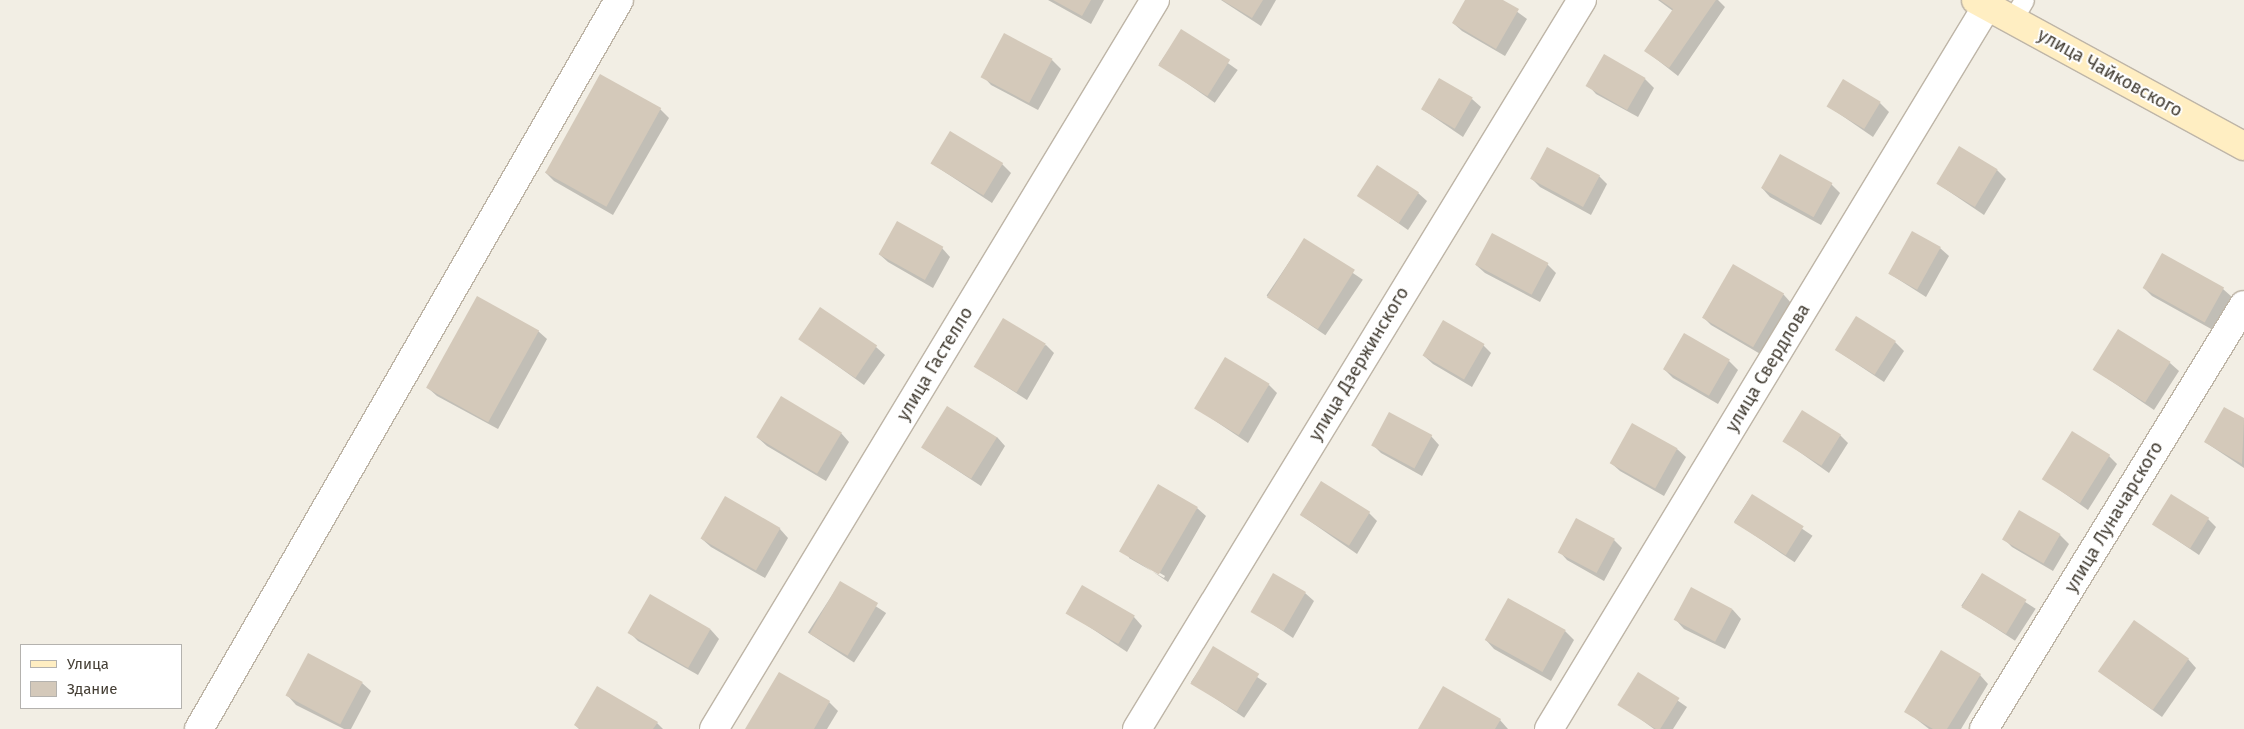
<!DOCTYPE html>
<html>
<head>
<meta charset="utf-8">
<style>
  body { margin:0 }
  #map { position:relative; width:2244px; height:729px; overflow:hidden; background:#f2eee4; font-family:"Fira Sans",sans-serif }
  div>[style] { position:absolute }
  .shadow>* { inset:0; background:#0003; transform-origin:0 0 }
  .building>* { inset:0; background:#d4c9ba; transform-origin:0 0 }
  .roads { filter:drop-shadow(1px 0 #beb5a7) drop-shadow(-1px 0 #beb5a7) drop-shadow(0 1px #beb5a7) drop-shadow(0 -1px #beb5a7) }
  .lane>* { height:19px; margin:-9.5px; padding:0 9.5px; transform-origin:9.5px; border-radius:9.5px; background:#fff }
  .street>* { height:28px; margin:-14px; padding:0 14px; transform-origin:14px; border-radius:14px; background:#fff }
  .secondary>* { height:28px; margin:-14px; padding:0 14px; transform-origin:14px; border-radius:14px; background:#ffeec2 }
  span { translate:-50% -50%; white-space:nowrap; text-align:center; line-height:1.15; -webkit-text-stroke:4px #fff; paint-order:stroke }
  .street-label { font-size:18px; color:#443e34 }
  .legend { position:absolute; left:20px; top:644px; width:162px; height:65px; box-sizing:border-box; background:#fff; border:1px solid #b4b2ae; margin:0; padding:6px 9px; list-style:none; font-size:15px; color:#443e34 }
  .legend li { display:flex; align-items:center; gap:10px; height:25px }
  .legend b { width:25px; border:1px solid #b4b2ae }
</style>
</head>
<body>
<div id="map">
  <div class="shadow">
    <div style="clip-path:polygon(1048px 0,1104px 0,1091px 24px)"></div>
    <div style="clip-path:polygon(1221px 0,1276px 0,1261px 26px)"></div>
    <div style="clip-path:polygon(1467px 0,1501px 0,1527px 19px,1505px 56px,1462px 31px,1453px 23px)"></div>
    <div style="clip-path:polygon(1658px 0,1718px 0,1725px 7px,1678px 76px,1646px 51px,1673px 11px)"></div>
    <div style="left:1182px;top:31px;width:68px;height:40px;rotate:35deg"></div>
    <div style="clip-path:polygon(1604px 56px,1645px 79px,1654px 88px,1638px 117px,1596px 94px,1588px 85px)"></div>
    <div style="clip-path:polygon(1052px 60px,1061px 69px,1038px 110px,991px 85px,983px 76px)"></div>
    <div style="clip-path:polygon(1472px 99px,1481px 107px,1463px 137px,1422px 109px)"></div>
    <div style="clip-path:polygon(1880px 103px,1889px 112px,1873px 137px,1828px 106px)"></div>
    <div style="clip-path:polygon(660px 109px,669px 118px,613px 215px,554px 181px,545px 172px)"></div>
    <div style="clip-path:polygon(931px 163px,1002px 164px,1011px 173px,992px 203px)"></div>
    <div style="clip-path:polygon(1997px 170px,2006px 179px,1984px 215px,1938px 184px)"></div>
    <div style="clip-path:polygon(1599px 176px,1607px 184px,1591px 215px,1540px 187px,1532px 179px)"></div>
    <div style="clip-path:polygon(1831px 184px,1840px 193px,1821px 225px,1770px 197px,1762px 188px)"></div>
    <div style="clip-path:polygon(1418px 193px,1427px 201px,1408px 230px,1358px 195px)"></div>
    <div style="left:1304px;top:240px;width:71px;height:67px;rotate:34deg"></div>
    <div style="clip-path:polygon(942px 248px,950px 257px,933px 288px,888px 262px,879px 254px)"></div>
    <div style="clip-path:polygon(1940px 248px,1949px 256px,1926px 297px,1890px 274px)"></div>
    <div style="clip-path:polygon(1547px 264px,1556px 273px,1540px 302px,1485px 273px,1476px 265px)"></div>
    <div style="clip-path:polygon(1733px 266px,1784px 295px,1792px 304px,1762px 355px,1711px 325px,1703px 317px)"></div>
    <div style="clip-path:polygon(2144px 288px,2223px 289px,2232px 297px,2213px 330px,2152px 296px)"></div>
    <div style="clip-path:polygon(538px 331px,547px 339px,498px 429px,437px 396px,428px 388px)"></div>
    <div style="clip-path:polygon(800px 339px,876px 347px,885px 355px,864px 385px)"></div>
    <div style="clip-path:polygon(1895px 342px,1904px 351px,1884px 382px,1836px 350px)"></div>
    <div style="clip-path:polygon(1046px 345px,1054px 353px,1027px 400px,976px 367px)"></div>
    <div style="clip-path:polygon(1483px 345px,1491px 353px,1472px 387px,1433px 364px,1424px 356px)"></div>
    <div style="clip-path:polygon(1729px 361px,1738px 370px,1718px 404px,1673px 378px,1664px 369px)"></div>
    <div style="clip-path:polygon(2170px 363px,2179px 371px,2154px 410px,2095px 370px)"></div>
    <div style="clip-path:polygon(1269px 385px,1277px 393px,1248px 443px,1196px 408px)"></div>
    <div style="clip-path:polygon(2225px 409px,2244px 420px,2244px 468px,2205px 442px)"></div>
    <div style="clip-path:polygon(841px 433px,849px 442px,826px 481px,767px 446px,758px 438px)"></div>
    <div style="clip-path:polygon(1840px 435px,1848px 443px,1829px 473px,1784px 441px)"></div>
    <div style="clip-path:polygon(1431px 436px,1439px 445px,1422px 476px,1381px 453px,1373px 445px)"></div>
    <div style="clip-path:polygon(997px 437px,1005px 446px,981px 486px,923px 448px)"></div>
    <div style="clip-path:polygon(1677px 449px,1686px 457px,1664px 496px,1620px 471px,1611px 463px)"></div>
    <div style="clip-path:polygon(2109px 456px,2117px 464px,2088px 510px,2044px 479px)"></div>
    <div style="left:1752px;top:495px;width:73px;height:32px;rotate:34deg"></div>
    <div style="clip-path:polygon(725px 498px,780px 529px,788px 538px,765px 578px,711px 547px,702px 539px)"></div>
    <div style="clip-path:polygon(evenodd,1197px 508px,1206px 516px,1168px 582px,1121px 550px,1197px 508px,1129px 555px,1165px 576px,1164px 578px,1129px 558px,1129px 555px)"></div>
    <div style="clip-path:polygon(1369px 513px,1377px 521px,1357px 554px,1301px 515px)"></div>
    <div style="clip-path:polygon(2208px 519px,2216px 527px,2199px 555px,2153px 524px)"></div>
    <div style="clip-path:polygon(2060px 535px,2069px 544px,2053px 571px,2012px 547px,2003px 538px)"></div>
    <div style="clip-path:polygon(1614px 540px,1622px 548px,1604px 581px,1567px 560px,1559px 551px)"></div>
    <div style="left:1982px;top:574px;width:64px;height:38px;rotate:33deg"></div>
    <div style="left:840px;top:583px;width:55px;height:59px;rotate:33deg"></div>
    <div style="clip-path:polygon(1691px 589px,1733px 610px,1741px 619px,1725px 649px,1684px 629px,1676px 620px)"></div>
    <div style="clip-path:polygon(1305px 593px,1314px 601px,1293px 638px,1253px 611px)"></div>
    <div style="clip-path:polygon(650px 596px,711px 630px,719px 639px,698px 675px,638px 641px,630px 633px)"></div>
    <div style="clip-path:polygon(1067px 612px,1134px 617px,1142px 626px,1127px 652px)"></div>
    <div style="clip-path:polygon(1565px 631px,1574px 640px,1551px 681px,1494px 649px,1486px 640px)"></div>
    <div style="left:1214px;top:648px;width:64px;height:41px;rotate:34deg"></div>
    <div style="clip-path:polygon(2188px 659px,2196px 668px,2162px 717px,2100px 672px)"></div>
    <div style="clip-path:polygon(779px 673px,829px 702px,838px 711px,827px 729px,747px 729px)"></div>
    <div style="clip-path:polygon(1639px 674px,1687px 707px,1673px 729px,1654px 729px,1620px 704px)"></div>
    <div style="clip-path:polygon(1980px 675px,1988px 684px,1961px 729px,1929px 729px,1906px 711px)"></div>
    <div style="clip-path:polygon(362px 683px,371px 691px,351px 729px,344px 729px,296px 705px,288px 696px)"></div>
    <div style="clip-path:polygon(1500px 720px,1508px 729px,1420px 729px)"></div>
    <div style="clip-path:polygon(657px 723px,663px 729px,579px 729px,575px 725px)"></div>
  </div>
  <div class="building">
    <div style="clip-path:polygon(1053px 0,1091px 0,1082px 16px)"></div>
    <div style="clip-path:polygon(1222px 0,1263px 0,1252px 18px)"></div>
    <div style="clip-path:polygon(1465px 0,1503px 0,1519px 9px,1496px 49px,1452px 23px)"></div>
    <div style="clip-path:polygon(1660px 0,1716px 0,1669px 68px,1644px 51px,1673px 9px)"></div>
    <div style="left:1181px;top:29px;width:58px;height:43px;rotate:32deg"></div>
    <div style="left:1004px;top:33px;width:55px;height:50px;rotate:28deg"></div>
    <div style="left:1604px;top:54px;width:48px;height:37px;rotate:30deg"></div>
    <div style="left:600px;top:74px;width:70px;height:113px;rotate:29deg"></div>
    <div style="left:1439px;top:78px;width:39px;height:36px;rotate:30deg"></div>
    <div style="left:1843px;top:79px;width:44px;height:32px;rotate:31deg"></div>
    <div style="left:950px;top:131px;width:62px;height:38px;rotate:31deg"></div>
    <div style="left:1959px;top:146px;width:45px;height:44px;rotate:31deg"></div>
    <div style="left:1547px;top:147px;width:60px;height:36px;rotate:28deg"></div>
    <div style="left:1780px;top:154px;width:60px;height:39px;rotate:29deg"></div>
    <div style="left:1377px;top:165px;width:50px;height:37px;rotate:33deg"></div>
    <div style="left:897px;top:221px;width:53px;height:38px;rotate:29deg"></div>
    <div style="left:1912px;top:231px;width:33px;height:49px;rotate:29deg"></div>
    <div style="left:1492px;top:233px;width:64px;height:36px;rotate:28deg"></div>
    <div style="left:1304px;top:238px;width:60px;height:70px;rotate:32deg"></div>
    <div style="left:2162px;top:253px;width:71px;height:40px;rotate:29deg"></div>
    <div style="left:1733px;top:264px;width:59px;height:62px;rotate:30deg"></div>
    <div style="left:477px;top:296px;width:71px;height:105px;rotate:29deg"></div>
    <div style="left:820px;top:307px;width:69px;height:39px;rotate:34deg"></div>
    <div style="left:1856px;top:316px;width:47px;height:40px;rotate:32deg"></div>
    <div style="left:1003px;top:318px;width:50px;height:57px;rotate:31deg"></div>
    <div style="left:1443px;top:320px;width:48px;height:41px;rotate:30deg"></div>
    <div style="left:2118px;top:329px;width:62px;height:48px;rotate:32deg"></div>
    <div style="left:1684px;top:333px;width:53px;height:42px;rotate:30deg"></div>
    <div style="left:1225px;top:357px;width:52px;height:60px;rotate:31deg"></div>
    <div style="left:781px;top:396px;width:71px;height:48px;rotate:31deg"></div>
    <div style="left:947px;top:406px;width:59px;height:49px;rotate:32deg"></div>
    <div style="clip-path:polygon(2224px 407px,2244px 418px,2242px 464px,2204px 442px)"></div>
    <div style="left:1802px;top:410px;width:46px;height:37px;rotate:32deg"></div>
    <div style="left:1389px;top:412px;width:49px;height:38px;rotate:28deg"></div>
    <div style="left:1632px;top:423px;width:52px;height:46px;rotate:29deg"></div>
    <div style="left:2072px;top:431px;width:45px;height:57px;rotate:32deg"></div>
    <div style="left:1321px;top:481px;width:58px;height:40px;rotate:32deg"></div>
    <div style="left:1158px;top:484px;width:46px;height:78px;rotate:30deg"></div>
    <div style="left:1752px;top:494px;width:61px;height:34px;rotate:32deg"></div>
    <div style="left:2171px;top:494px;width:45px;height:36px;rotate:32deg"></div>
    <div style="left:725px;top:496px;width:64px;height:49px;rotate:30deg"></div>
    <div style="left:2019px;top:510px;width:48px;height:34px;rotate:30deg"></div>
    <div style="left:1576px;top:518px;width:44px;height:39px;rotate:28deg"></div>
    <div style="left:1273px;top:573px;width:38px;height:45px;rotate:30deg"></div>
    <div style="left:1982px;top:573px;width:52px;height:40px;rotate:31deg"></div>
    <div style="left:840px;top:581px;width:44px;height:61px;rotate:30deg"></div>
    <div style="left:1082px;top:585px;width:61px;height:33px;rotate:30deg"></div>
    <div style="left:1691px;top:587px;width:47px;height:37px;rotate:28deg"></div>
    <div style="left:650px;top:594px;width:70px;height:45px;rotate:30deg"></div>
    <div style="left:1508px;top:598px;width:66px;height:48px;rotate:29deg"></div>
    <div style="left:2134px;top:620px;width:67px;height:63px;rotate:35deg"></div>
    <div style="left:1213px;top:646px;width:54px;height:44px;rotate:31deg"></div>
    <div style="clip-path:polygon(1941px 650px,1981px 674px,1947px 729px,1933px 729px,1904px 712px)"></div>
    <div style="left:308px;top:653px;width:62px;height:48px;rotate:28deg"></div>
    <div style="clip-path:polygon(779px 672px,830px 701px,814px 729px,745px 729px)"></div>
    <div style="left:1638px;top:672px;width:49px;height:39px;rotate:32deg"></div>
    <div style="clip-path:polygon(597px 686px,658px 722px,653px 729px,580px 729px,574px 725px)"></div>
    <div style="clip-path:polygon(1443px 686px,1501px 719px,1495px 729px,1418px 729px)"></div>
  </div>
  <div class="roads">
    <div class="lane">
      <div style="left:2012px;top:20px;width:23px;rotate:-59deg"></div>
    </div>
    <div class="street">
      <div style="left:199px;top:729px;width:841px;rotate:-60.05deg"></div>
      <div style="left:714px;top:729px;width:852px;rotate:-58.83deg"></div>
      <div style="left:1137px;top:729px;width:854px;rotate:-58.6deg"></div>
      <div style="left:1549px;top:729px;width:845px;rotate:-58.79deg"></div>
      <div style="left:1984px;top:729px;width:497px;rotate:-58.5deg"></div>
    </div>
    <div class="secondary">
      <div style="left:1976px;top:0;width:305px;rotate:28.6deg"></div>
    </div>
  </div>
  <div class="street-label">
    <span style="left:2110px;top:73px;rotate:29deg">улица Чайковского</span>
    <span style="left:935px;top:364px;rotate:-59deg">улица Гастелло</span>
    <span style="left:1359px;top:364px;rotate:-59deg">улица Дзержинского</span>
    <span style="left:1768px;top:368px;rotate:-59deg">улица Свердлова</span>
    <span style="left:2114px;top:517px;rotate:-59deg">улица Луначарского</span>
  </div>
  <ul class="legend">
  <li><b style="height:6px;background:#ffeec2"></b>Улица</li>
  <li><b style="height:14px;background:#d4c9ba"></b>Здание</li>
  </ul>
</div>
</body>
</html>
